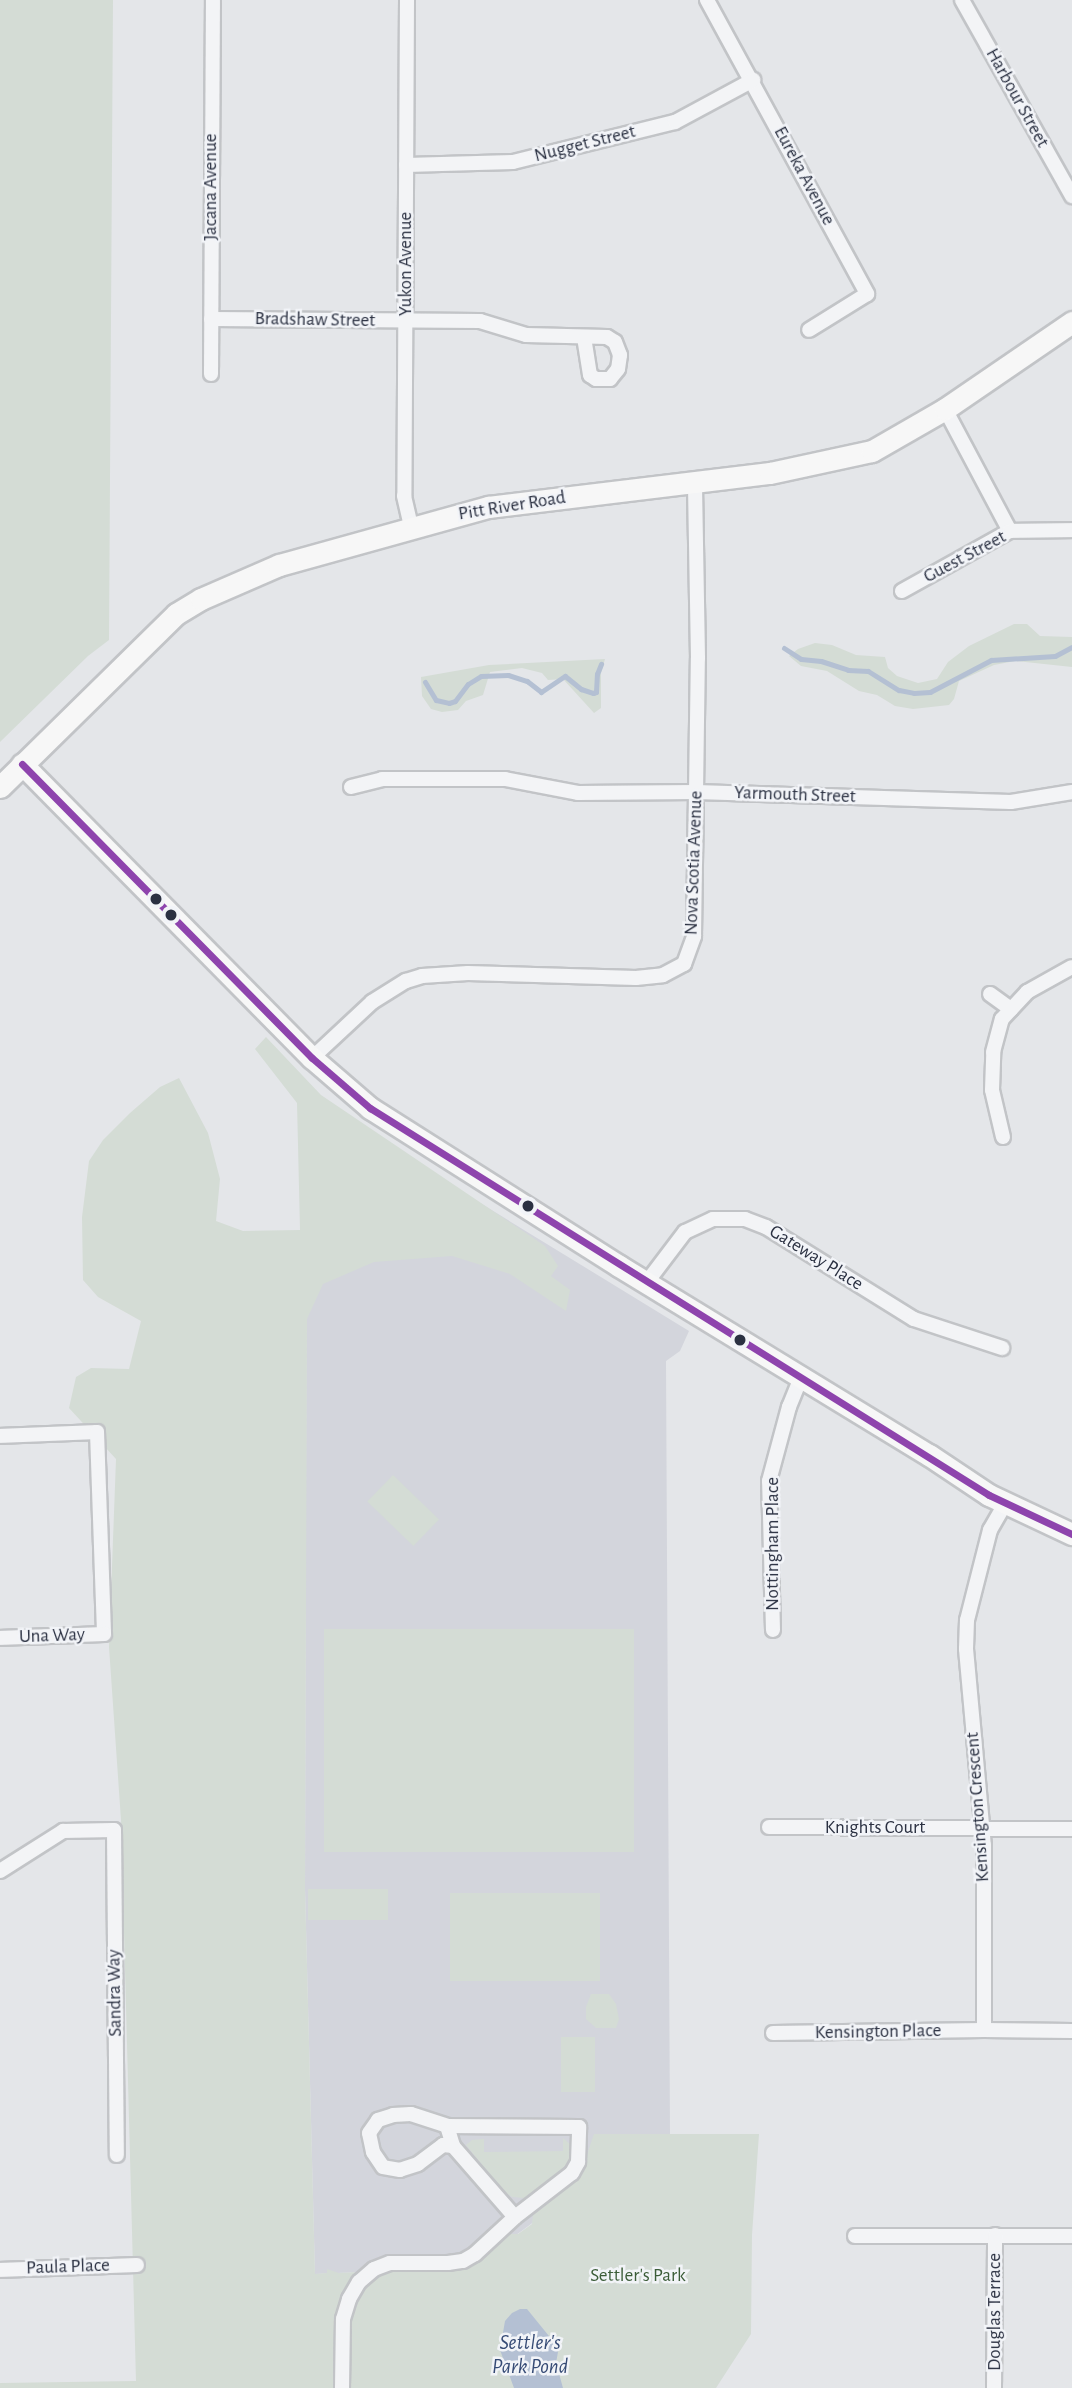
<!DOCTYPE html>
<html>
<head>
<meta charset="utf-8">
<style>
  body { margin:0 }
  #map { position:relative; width:1072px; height:2388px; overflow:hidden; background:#e4e6e9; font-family:"Alegreya Sans",sans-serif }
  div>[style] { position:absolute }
  .built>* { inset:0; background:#d3d5dc }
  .green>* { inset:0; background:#d4dcd5; transform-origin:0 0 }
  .water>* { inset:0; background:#b4c0d3 }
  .stream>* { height:5px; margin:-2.5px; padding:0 2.5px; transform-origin:2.5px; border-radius:2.5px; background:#b4c0d3 }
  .roads { filter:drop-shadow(2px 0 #c2c4c7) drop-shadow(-2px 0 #c2c4c7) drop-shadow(0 2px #c2c4c7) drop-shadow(0 -2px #c2c4c7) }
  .street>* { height:14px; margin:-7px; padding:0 7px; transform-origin:7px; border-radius:7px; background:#f3f4f6 }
  .secondary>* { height:21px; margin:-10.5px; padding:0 10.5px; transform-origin:10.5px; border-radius:10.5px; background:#f7f7f7 }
  .bus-1>* { height:7px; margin:-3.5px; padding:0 3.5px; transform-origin:3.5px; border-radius:3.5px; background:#8e44ad }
  .dots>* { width:19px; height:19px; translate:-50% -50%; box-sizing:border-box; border:4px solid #f2f4f8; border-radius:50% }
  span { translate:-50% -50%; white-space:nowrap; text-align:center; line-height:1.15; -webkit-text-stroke:5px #f2f4f8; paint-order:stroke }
  .street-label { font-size:19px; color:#2b3142 }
  .park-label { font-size:19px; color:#3c5d39 }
  .water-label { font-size:21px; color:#364b75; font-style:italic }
</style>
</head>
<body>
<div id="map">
  <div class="built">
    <div style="clip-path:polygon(307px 1097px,689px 1331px,680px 1351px,666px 1361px,670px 2136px,595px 2134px,579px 2178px,535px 2221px,473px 2267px,315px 2274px,305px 1889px)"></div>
  </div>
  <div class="green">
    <div style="clip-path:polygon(0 0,113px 0,109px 640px,88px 656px,0 742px)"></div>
    <div style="clip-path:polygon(1014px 624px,1027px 624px,1040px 636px,1072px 637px,1072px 667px,1015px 661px,994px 665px,959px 681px,954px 699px,949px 705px,913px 709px,895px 706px,877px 695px,859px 691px,827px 671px,801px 666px,789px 656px,798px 649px,815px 643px,832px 645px,856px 655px,885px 657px,888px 668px,897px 676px,918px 683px,937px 679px,948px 662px,969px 646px)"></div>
    <div style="clip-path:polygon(605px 659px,601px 673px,601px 708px,594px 713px,563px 679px,548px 680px,542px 673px,522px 668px,490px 672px,483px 695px,466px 701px,458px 710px,442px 712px,431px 709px,422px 696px,421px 677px,489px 665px)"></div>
    <div style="clip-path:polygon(266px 1037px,321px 1095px,545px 1246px,558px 1266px,551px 1276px,570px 1290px,566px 1311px,510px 1274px,452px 1256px,374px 1262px,323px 1284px,307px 1319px,305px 1889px,315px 2274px,327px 2273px,327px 2269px,339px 2273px,413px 2269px,484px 2255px,510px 2234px,518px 2234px,532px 2224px,533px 2215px,579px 2178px,594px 2134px,759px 2134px,752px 2235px,751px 2334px,716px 2388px,0 2388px,0 2383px,136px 2381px,121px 1820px,109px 1647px,116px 1459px,69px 1408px,76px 1377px,91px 1368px,129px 1369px,141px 1321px,98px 1297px,83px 1280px,82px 1217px,89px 1161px,103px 1140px,130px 1113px,160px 1087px,179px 1078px,208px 1133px,220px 1179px,216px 1221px,243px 1231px,300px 1230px,297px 1103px,255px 1049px)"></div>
    <div style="left:393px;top:1475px;width:64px;height:37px;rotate:44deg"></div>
    <div style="left:634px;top:1629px;width:223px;height:310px;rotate:90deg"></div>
    <div style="left:388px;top:1889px;width:31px;height:80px;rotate:90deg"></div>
    <div style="left:450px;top:1893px;width:150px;height:88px"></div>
    <div style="clip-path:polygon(591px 1994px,609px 1994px,616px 2004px,619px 2019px,616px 2028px,596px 2028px,586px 2019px,586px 2007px)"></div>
    <div style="left:561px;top:2037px;width:34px;height:55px"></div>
    <div style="clip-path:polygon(563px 2138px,571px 2145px,569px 2163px,536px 2193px,523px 2198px,512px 2197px,503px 2191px,466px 2145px,472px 2140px,484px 2139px,484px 2152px,563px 2151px)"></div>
  </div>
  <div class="water">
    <div style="clip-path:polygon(520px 2309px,527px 2309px,553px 2341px,558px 2352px,556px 2363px,563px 2388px,514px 2388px,500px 2350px,505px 2321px,512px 2313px)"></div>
  </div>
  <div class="stream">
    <div style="left:784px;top:648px;width:20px;rotate:33deg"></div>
    <div style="left:801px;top:659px;width:20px;rotate:6deg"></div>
    <div style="left:821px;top:661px;width:28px;rotate:18deg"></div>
    <div style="left:848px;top:670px;width:20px;rotate:3deg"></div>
    <div style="left:868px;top:671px;width:36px;rotate:32deg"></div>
    <div style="left:899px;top:690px;width:15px;rotate:11deg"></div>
    <div style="left:914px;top:693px;width:16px;rotate:-4deg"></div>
    <div style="left:930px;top:692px;width:69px;rotate:-27.7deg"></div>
    <div style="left:991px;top:660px;width:64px;rotate:-3.6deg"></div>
    <div style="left:1055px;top:656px;width:19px;rotate:-28deg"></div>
    <div style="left:425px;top:682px;width:21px;rotate:59deg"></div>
    <div style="left:436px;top:700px;width:13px;rotate:13deg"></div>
    <div style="left:449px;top:703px;width:6px;rotate:-18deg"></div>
    <div style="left:455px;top:701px;width:21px;rotate:-53deg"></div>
    <div style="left:468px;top:684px;width:15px;rotate:-32deg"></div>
    <div style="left:481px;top:676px;width:27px;rotate:-2deg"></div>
    <div style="left:508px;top:675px;width:20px;rotate:18deg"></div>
    <div style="left:527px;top:681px;width:18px;rotate:38deg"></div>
    <div style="left:541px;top:692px;width:29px;rotate:-34deg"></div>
    <div style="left:565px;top:676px;width:21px;rotate:39deg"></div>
    <div style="left:581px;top:689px;width:13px;rotate:18deg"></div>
    <div style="left:593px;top:693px;width:3px;rotate:-18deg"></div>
    <div style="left:596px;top:692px;width:18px;rotate:-87deg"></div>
    <div style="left:597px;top:674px;width:11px;rotate:-68deg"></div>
  </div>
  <div class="roads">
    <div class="street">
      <div style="left:407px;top:0;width:496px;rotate:90.3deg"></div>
      <div style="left:404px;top:496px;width:32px;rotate:77deg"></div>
      <div style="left:707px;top:0;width:335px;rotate:61.4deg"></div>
      <div style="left:867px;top:294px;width:68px;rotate:148.2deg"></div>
      <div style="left:962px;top:0;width:225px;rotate:60.7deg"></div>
      <div style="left:406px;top:165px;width:107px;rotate:-1.6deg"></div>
      <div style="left:513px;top:162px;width:167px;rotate:-13.9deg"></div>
      <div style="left:675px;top:122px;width:89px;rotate:-28.3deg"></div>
      <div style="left:211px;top:319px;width:269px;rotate:0.4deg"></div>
      <div style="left:480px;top:321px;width:48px;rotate:16.9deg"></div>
      <div style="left:526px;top:335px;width:81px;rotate:1.4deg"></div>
      <div style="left:607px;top:337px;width:9px;rotate:32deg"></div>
      <div style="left:615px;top:342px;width:14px;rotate:69deg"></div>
      <div style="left:620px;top:355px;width:14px;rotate:98deg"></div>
      <div style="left:618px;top:369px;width:13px;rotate:129deg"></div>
      <div style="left:610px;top:379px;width:14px;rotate:180deg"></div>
      <div style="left:596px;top:379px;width:7px;rotate:-146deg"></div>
      <div style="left:590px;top:375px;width:36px;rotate:-99deg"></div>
      <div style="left:211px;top:374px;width:374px;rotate:-89.7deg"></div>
      <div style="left:945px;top:409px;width:138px;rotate:62deg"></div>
      <div style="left:902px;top:591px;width:124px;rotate:-29.1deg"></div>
      <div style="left:1010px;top:531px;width:62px;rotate:-0.9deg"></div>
      <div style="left:351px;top:787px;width:32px;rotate:-14deg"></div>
      <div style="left:382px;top:779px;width:123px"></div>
      <div style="left:505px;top:779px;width:74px;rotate:10.9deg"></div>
      <div style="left:578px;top:793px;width:118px;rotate:-0.5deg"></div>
      <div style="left:696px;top:792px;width:315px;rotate:1.8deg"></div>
      <div style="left:1011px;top:802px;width:62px;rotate:-9.3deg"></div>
      <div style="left:990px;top:994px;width:26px;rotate:36deg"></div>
      <div style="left:312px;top:1058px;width:82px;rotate:-43deg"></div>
      <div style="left:372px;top:1002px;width:40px;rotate:-32deg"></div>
      <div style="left:406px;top:981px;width:17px;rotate:-17deg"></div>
      <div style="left:422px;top:976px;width:46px;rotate:-3.7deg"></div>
      <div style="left:468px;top:973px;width:168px;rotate:1.7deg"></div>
      <div style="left:636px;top:978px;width:27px;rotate:-6deg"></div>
      <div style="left:663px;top:975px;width:24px;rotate:-28deg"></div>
      <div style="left:684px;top:964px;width:30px;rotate:-70deg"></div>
      <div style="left:694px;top:936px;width:278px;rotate:-89.2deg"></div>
      <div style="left:698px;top:658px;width:174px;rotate:-91deg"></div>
      <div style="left:1003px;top:1137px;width:48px;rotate:-103.2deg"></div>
      <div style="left:992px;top:1090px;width:38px;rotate:-88deg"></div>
      <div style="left:993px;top:1052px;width:34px;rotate:-75deg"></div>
      <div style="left:1002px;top:1019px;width:37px;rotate:-47deg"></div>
      <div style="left:1027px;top:992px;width:51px;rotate:-29.1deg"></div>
      <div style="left:647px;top:1282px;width:63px;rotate:-52.8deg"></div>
      <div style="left:685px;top:1232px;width:31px;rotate:-25deg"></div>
      <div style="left:713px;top:1219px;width:32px"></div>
      <div style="left:745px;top:1219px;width:22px;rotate:21deg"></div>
      <div style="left:766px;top:1227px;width:174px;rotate:31.9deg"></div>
      <div style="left:914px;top:1319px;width:93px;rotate:18.2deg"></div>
      <div style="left:0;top:1436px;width:97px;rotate:-2.4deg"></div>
      <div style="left:97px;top:1432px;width:202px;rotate:88deg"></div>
      <div style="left:104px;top:1634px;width:104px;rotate:177.8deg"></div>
      <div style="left:1005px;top:1504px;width:30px;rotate:120deg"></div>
      <div style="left:990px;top:1530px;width:93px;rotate:104.3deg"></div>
      <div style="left:967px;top:1620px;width:29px;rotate:92deg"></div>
      <div style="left:966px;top:1649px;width:197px;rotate:84.8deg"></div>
      <div style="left:984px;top:1845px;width:185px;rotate:90deg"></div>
      <div style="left:984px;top:2030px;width:88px;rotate:0.7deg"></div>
      <div style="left:773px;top:1630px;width:149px;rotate:-91.5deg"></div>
      <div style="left:769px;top:1481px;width:77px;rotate:-74.9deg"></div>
      <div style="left:789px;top:1407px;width:31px;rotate:-68deg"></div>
      <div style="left:769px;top:1827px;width:303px;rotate:0.4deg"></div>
      <div style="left:0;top:1871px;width:75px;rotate:-32.4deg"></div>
      <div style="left:63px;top:1831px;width:51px;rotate:-1.1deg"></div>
      <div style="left:114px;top:1830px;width:325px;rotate:89.5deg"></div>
      <div style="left:773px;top:2033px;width:211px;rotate:-0.8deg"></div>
      <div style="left:453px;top:2146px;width:10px;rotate:-174deg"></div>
      <div style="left:443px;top:2145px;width:31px;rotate:143deg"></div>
      <div style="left:418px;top:2164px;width:19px;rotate:162deg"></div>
      <div style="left:400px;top:2170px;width:17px;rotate:-170deg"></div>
      <div style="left:383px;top:2167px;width:18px;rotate:-124deg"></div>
      <div style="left:373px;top:2152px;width:19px;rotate:-102deg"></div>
      <div style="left:369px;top:2133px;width:16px;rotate:-55deg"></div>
      <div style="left:378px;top:2120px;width:16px;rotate:-18deg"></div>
      <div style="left:393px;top:2115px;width:18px;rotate:-3deg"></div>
      <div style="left:411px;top:2114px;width:38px;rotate:18deg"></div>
      <div style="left:447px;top:2126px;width:21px;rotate:73deg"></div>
      <div style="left:453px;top:2146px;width:94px;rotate:48.9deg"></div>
      <div style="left:855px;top:2236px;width:217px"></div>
      <div style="left:0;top:2270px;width:137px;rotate:-2.1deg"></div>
      <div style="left:342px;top:2388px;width:69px;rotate:-89.2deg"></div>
      <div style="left:343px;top:2319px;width:21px;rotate:-73deg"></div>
      <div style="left:349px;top:2299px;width:20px;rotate:-60deg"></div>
      <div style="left:359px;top:2282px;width:20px;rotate:-41deg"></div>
      <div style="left:374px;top:2269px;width:17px;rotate:-21deg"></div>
      <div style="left:390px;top:2263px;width:58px"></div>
      <div style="left:448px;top:2263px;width:15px;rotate:-8deg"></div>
      <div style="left:463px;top:2261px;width:14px;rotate:-30deg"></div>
      <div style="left:475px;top:2254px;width:54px;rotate:-42.8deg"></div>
      <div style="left:515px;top:2217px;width:72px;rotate:-37.7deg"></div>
      <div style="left:572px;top:2173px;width:13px;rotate:-61deg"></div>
      <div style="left:578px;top:2162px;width:35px;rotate:-88deg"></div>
      <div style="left:579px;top:2127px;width:132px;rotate:-179.6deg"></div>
      <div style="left:994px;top:2388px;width:153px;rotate:-89.6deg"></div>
    </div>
    <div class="secondary">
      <div style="left:22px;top:764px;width:413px;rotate:45.4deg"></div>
      <div style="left:312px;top:1058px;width:77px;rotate:40.8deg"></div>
      <div style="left:370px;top:1108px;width:295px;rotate:32.4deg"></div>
      <div style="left:619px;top:1266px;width:363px;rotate:31.4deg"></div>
      <div style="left:929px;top:1455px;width:72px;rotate:33.7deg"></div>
      <div style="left:989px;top:1495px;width:92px;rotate:25.2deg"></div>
      <div style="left:0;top:787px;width:247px;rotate:-44.5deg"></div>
      <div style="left:176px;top:614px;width:29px;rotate:-31deg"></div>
      <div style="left:201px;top:599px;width:85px;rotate:-23.6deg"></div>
      <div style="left:279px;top:565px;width:217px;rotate:-15.5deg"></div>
      <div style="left:488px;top:507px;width:284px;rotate:-6.9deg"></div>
      <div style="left:770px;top:473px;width:104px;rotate:-12.2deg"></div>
      <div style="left:872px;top:451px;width:84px;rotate:-29.9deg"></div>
      <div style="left:945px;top:409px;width:154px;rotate:-34.4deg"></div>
    </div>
  </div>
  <div class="bus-1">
    <div style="left:22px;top:764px;width:413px;rotate:45.4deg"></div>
    <div style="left:312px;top:1058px;width:77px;rotate:40.8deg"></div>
    <div style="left:370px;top:1108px;width:730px;rotate:32.01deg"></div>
    <div style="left:989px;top:1495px;width:92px;rotate:25.2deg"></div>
  </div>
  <div class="dots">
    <div style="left:156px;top:899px;background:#2b3142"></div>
    <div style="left:171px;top:915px;background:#2b3142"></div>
    <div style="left:528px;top:1206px;background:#2b3142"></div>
    <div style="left:740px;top:1340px;background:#2b3142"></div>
  </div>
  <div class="street-label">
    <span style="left:1017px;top:98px;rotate:61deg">Harbour Street</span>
    <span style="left:585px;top:144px;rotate:-14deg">Nugget Street</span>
    <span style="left:804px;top:176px;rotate:62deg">Eureka Avenue</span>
    <span style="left:211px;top:187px;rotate:-90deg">Jacana Avenue</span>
    <span style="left:406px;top:264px;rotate:-90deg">Yukon Avenue</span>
    <span style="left:315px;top:320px;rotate:1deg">Bradshaw Street</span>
    <span style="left:512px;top:506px;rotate:-9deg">Pitt River Road</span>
    <span style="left:965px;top:557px;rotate:-28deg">Guest Street</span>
    <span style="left:795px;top:795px;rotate:2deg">Yarmouth Street</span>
    <span style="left:694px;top:863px;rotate:-88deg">Nova Scotia Avenue</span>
    <span style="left:816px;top:1258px;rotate:32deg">Gateway Place</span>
    <span style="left:773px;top:1544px;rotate:-90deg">Nottingham Place</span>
    <span style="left:52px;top:1636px;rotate:-2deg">Una Way</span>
    <span style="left:978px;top:1807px;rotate:-94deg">Kensington Crescent</span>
    <span style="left:875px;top:1828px">Knights Court</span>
    <span style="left:115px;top:1993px;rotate:-91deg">Sandra Way</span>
    <span style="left:878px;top:2032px;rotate:-1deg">Kensington Place</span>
    <span style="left:68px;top:2267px;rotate:-2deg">Paula Place</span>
    <span style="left:995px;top:2312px;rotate:-90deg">Douglas Terrace</span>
  </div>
  <div class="park-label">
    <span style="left:638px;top:2276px">Settler's Park</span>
  </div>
  <div class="water-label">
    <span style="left:530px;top:2355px">Settler's<br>Park Pond</span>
  </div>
</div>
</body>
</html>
